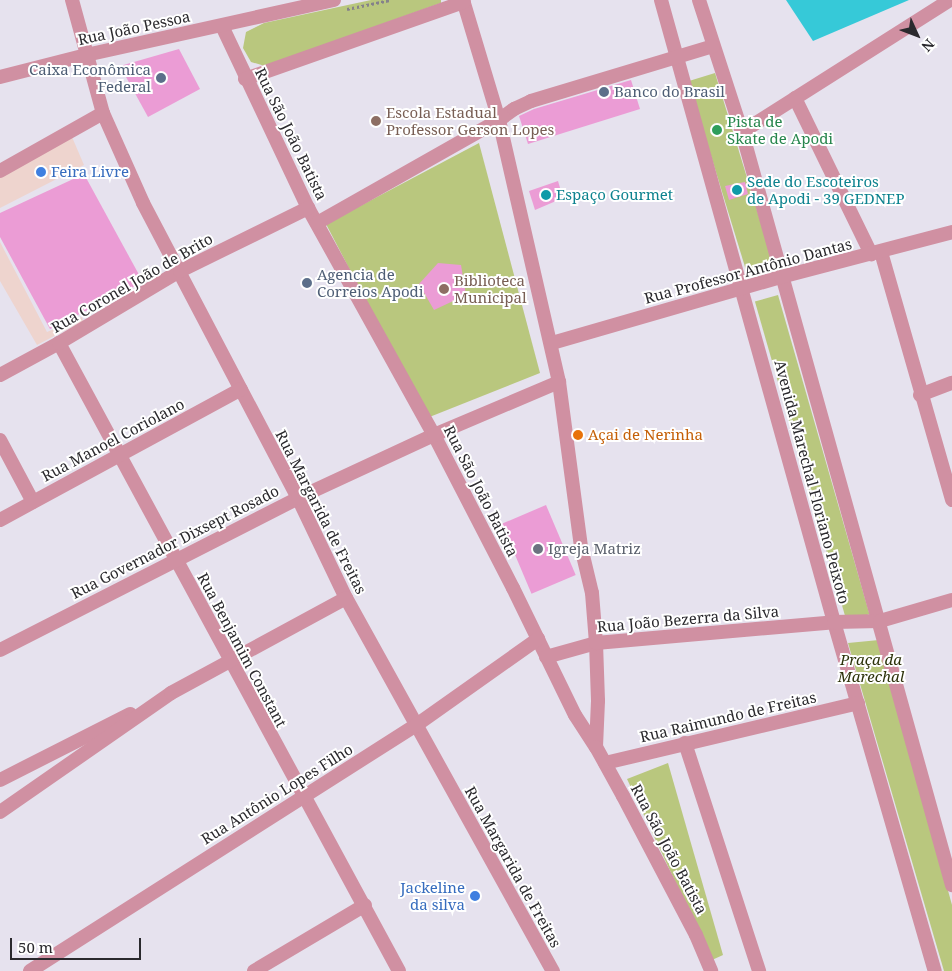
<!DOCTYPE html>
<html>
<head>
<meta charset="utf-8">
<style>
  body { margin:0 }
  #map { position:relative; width:952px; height:971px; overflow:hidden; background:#e6e2ee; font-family:"Noto Serif",serif }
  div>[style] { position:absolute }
  .commercial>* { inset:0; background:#eed4ce }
  .green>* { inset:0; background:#b9c77e; transform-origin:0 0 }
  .water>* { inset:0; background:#36c9d8 }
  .building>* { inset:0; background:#eb9cd5; transform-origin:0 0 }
  .path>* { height:3px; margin-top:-1.5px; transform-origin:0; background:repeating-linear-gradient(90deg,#85828a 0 2.5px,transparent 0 5px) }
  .minor>* { height:14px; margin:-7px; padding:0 7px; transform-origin:7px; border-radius:7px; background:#d090a2 }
  .dots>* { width:14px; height:14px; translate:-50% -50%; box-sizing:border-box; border:2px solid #fff; border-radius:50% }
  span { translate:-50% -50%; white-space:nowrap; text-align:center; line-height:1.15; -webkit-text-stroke:4px #fff; paint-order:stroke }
  .street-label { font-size:15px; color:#2a292d }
  .service-label { font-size:15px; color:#4e5e75 }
  .right { translate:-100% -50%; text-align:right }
  .left { translate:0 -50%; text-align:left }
  .education-label { font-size:15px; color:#785e54 }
  .leisure-label { font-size:15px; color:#27864d }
  .shop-label { font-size:15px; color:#366cbe }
  .culture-label { font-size:15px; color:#0d838f }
  .food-label { font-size:15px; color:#c56008 }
  .worship-label { font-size:15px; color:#5b616d }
  .park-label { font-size:15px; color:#2d330b; font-style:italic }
  .north { position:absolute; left:892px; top:10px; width:50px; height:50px; -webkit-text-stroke:4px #fff; paint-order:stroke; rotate:133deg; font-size:14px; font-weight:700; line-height:20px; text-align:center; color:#2a292d }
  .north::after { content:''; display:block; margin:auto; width:18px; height:22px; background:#2a292d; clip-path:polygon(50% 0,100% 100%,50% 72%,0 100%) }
  .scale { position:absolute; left:10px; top:938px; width:131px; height:22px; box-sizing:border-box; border:2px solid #2a292d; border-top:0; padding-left:6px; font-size:15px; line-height:18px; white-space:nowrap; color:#2a292d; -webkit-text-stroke:4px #fff; paint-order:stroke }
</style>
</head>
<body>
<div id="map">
  <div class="commercial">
    <div style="clip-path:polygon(72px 137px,84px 165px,0 208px,0 178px)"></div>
    <div style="clip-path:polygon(0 242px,47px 332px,82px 317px,83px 321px,37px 345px,0 281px)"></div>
  </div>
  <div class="green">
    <div style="clip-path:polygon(371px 0,441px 0,441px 3px,265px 66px,251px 62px,243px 48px,246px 32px,264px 23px)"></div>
    <div style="left:715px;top:73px;width:200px;height:28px;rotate:73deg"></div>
    <div style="clip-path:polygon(479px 143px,540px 373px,427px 418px,326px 224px)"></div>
    <div style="left:778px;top:295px;width:332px;height:24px;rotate:74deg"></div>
    <div style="clip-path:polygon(879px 640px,952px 905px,952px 971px,944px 971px,848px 643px)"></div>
    <div style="clip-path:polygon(668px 763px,723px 955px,712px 960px,627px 779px)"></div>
  </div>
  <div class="water">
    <div style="clip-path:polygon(786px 0,909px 0,813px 41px)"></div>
  </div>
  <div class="building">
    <div style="clip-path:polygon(179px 49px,200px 89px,148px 117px,120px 66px)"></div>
    <div style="clip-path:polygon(631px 80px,640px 109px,528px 144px,519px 116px,534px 109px)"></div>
    <div style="clip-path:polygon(84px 174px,143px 282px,50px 329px,0 237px,0 213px)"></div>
    <div style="clip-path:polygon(558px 181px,563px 198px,535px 210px,529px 191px)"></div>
    <div style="clip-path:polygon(745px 182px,748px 194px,729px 200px,725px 186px)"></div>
    <div style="clip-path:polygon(438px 263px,461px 265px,466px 295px,434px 310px,419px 284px)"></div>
    <div style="left:546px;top:505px;width:76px;height:48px;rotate:67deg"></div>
  </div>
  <div class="path">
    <div style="left:347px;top:9px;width:44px;rotate:-11.8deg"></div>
  </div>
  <div class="minor">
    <div style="left:72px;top:0;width:117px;rotate:74.7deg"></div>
    <div style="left:103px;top:113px;width:98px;rotate:66deg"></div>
    <div style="left:143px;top:203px;width:333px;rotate:62.3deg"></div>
    <div style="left:298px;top:498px;width:111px;rotate:64.4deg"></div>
    <div style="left:346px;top:598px;width:427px;rotate:61deg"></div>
    <div style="left:463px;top:0;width:125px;rotate:73.3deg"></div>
    <div style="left:499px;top:120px;width:269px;rotate:77.1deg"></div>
    <div style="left:559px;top:382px;width:166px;rotate:82.4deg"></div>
    <div style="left:581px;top:547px;width:47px;rotate:76.6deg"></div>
    <div style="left:592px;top:593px;width:50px;rotate:85.4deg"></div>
    <div style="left:596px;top:643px;width:58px;rotate:88deg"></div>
    <div style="left:598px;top:701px;width:46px;rotate:92.5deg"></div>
    <div style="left:661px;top:0;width:646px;rotate:74.46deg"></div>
    <div style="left:834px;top:622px;width:363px;rotate:73.9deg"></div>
    <div style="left:699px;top:0;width:139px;rotate:72deg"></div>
    <div style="left:742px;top:132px;width:782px;rotate:74.42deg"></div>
    <div style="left:222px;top:26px;width:201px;rotate:64.7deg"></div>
    <div style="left:308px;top:208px;width:260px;rotate:61deg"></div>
    <div style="left:434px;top:435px;width:172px;rotate:62.7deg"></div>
    <div style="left:513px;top:588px;width:141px;rotate:64deg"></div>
    <div style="left:575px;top:715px;width:38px;rotate:57deg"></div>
    <div style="left:596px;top:747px;width:56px;rotate:61.1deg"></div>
    <div style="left:623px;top:796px;width:157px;rotate:62.3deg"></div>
    <div style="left:696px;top:935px;width:39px;rotate:67deg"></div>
    <div style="left:0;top:77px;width:89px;rotate:-14.3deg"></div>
    <div style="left:86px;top:55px;width:254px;rotate:-12.5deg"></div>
    <div style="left:245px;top:79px;width:232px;rotate:-19.4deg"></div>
    <div style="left:795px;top:98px;width:174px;rotate:64deg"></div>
    <div style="left:742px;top:132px;width:246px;rotate:-32.4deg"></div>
    <div style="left:0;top:171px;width:118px;rotate:-29.4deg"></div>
    <div style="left:317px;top:223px;width:209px;rotate:-29.5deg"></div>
    <div style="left:499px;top:120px;width:19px;rotate:-36deg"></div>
    <div style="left:514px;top:109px;width:19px;rotate:-25deg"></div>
    <div style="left:531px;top:101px;width:190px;rotate:-16.8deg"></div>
    <div style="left:881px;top:252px;width:258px;rotate:74deg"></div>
    <div style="left:59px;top:343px;width:714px;rotate:61.57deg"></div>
    <div style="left:552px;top:343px;width:238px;rotate:-16.1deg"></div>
    <div style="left:781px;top:277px;width:177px;rotate:-14.7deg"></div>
    <div style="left:0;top:375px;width:67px;rotate:-28.5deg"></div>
    <div style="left:59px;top:343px;width:141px;rotate:-30.8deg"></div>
    <div style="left:180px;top:271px;width:143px;rotate:-26.2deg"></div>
    <div style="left:920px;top:395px;width:34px;rotate:-21deg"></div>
    <div style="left:0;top:440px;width:70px;rotate:62deg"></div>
    <div style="left:0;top:520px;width:274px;rotate:-28.5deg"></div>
    <div style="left:0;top:650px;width:335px;rotate:-27deg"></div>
    <div style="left:298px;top:498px;width:150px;rotate:-24.9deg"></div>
    <div style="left:434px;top:435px;width:136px;rotate:-23deg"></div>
    <div style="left:546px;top:657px;width:52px;rotate:-15.6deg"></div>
    <div style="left:596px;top:643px;width:239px;rotate:-5deg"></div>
    <div style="left:834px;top:622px;width:46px;rotate:-1.2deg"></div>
    <div style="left:880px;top:621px;width:75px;rotate:-16.3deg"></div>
    <div style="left:685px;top:743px;width:240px;rotate:72deg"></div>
    <div style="left:605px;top:763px;width:260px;rotate:-13.3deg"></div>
    <div style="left:0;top:780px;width:146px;rotate:-26.9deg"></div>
    <div style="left:0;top:812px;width:208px;rotate:-34.8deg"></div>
    <div style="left:171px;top:693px;width:199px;rotate:-28.5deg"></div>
    <div style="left:30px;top:971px;width:456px;rotate:-32.5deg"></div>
    <div style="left:415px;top:726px;width:151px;rotate:-35.3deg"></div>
    <div style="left:254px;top:971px;width:129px;rotate:-30.7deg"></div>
  </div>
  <div class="dots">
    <div style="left:161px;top:78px;background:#5c6f8a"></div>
    <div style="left:604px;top:92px;background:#5c6f8a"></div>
    <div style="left:376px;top:121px;background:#8d6e63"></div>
    <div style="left:717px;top:130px;background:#2e9e5b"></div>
    <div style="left:41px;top:172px;background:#3f7fe0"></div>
    <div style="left:737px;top:190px;background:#0f9aa8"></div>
    <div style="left:546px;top:195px;background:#0f9aa8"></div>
    <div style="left:307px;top:283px;background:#5c6f8a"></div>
    <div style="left:444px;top:289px;background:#8d6e63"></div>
    <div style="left:578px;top:435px;background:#e8710a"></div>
    <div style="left:538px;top:549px;background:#6b7280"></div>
    <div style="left:475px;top:896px;background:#3f7fe0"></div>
  </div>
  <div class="street-label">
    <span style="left:134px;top:28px;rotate:-12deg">Rua João Pessoa</span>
    <span style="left:291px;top:134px;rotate:64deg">Rua São João Batista</span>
    <span style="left:748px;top:271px;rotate:-15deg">Rua Professor Antônio Dantas</span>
    <span style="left:132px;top:283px;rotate:-30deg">Rua Coronel João de Brito</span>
    <span style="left:113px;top:440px;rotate:-28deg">Rua Manoel Coriolano</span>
    <span style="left:812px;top:482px;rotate:75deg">Avenida Marechal Floriano Peixoto</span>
    <span style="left:481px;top:491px;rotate:63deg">Rua São João Batista</span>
    <span style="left:321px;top:512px;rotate:63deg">Rua Margarida de Freitas</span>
    <span style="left:175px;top:542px;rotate:-27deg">Rua Governador Dixsept Rosado</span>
    <span style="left:688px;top:619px;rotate:-5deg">Rua João Bezerra da Silva</span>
    <span style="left:242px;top:650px;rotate:62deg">Rua Benjamim Constant</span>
    <span style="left:728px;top:717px;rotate:-13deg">Rua Raimundo de Freitas</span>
    <span style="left:277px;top:794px;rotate:-32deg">Rua Antônio Lopes Filho</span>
    <span style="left:669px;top:849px;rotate:62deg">Rua São João Batista</span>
    <span style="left:513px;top:867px;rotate:61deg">Rua Margarida de Freitas</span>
  </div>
  <div class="service-label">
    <span class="right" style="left:151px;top:78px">Caixa Econômica<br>Federal</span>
    <span class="left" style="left:614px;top:92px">Banco do Brasil</span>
    <span class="left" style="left:317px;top:283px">Agencia de<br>Correios Apodi</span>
  </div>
  <div class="education-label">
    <span class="left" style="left:386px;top:121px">Escola Estadual<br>Professor Gerson Lopes</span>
    <span class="left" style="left:454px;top:289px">Biblioteca<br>Municipal</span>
  </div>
  <div class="leisure-label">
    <span class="left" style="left:727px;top:130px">Pista de<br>Skate de Apodi</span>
  </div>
  <div class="shop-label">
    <span class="left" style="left:51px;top:172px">Feira Livre</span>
    <span class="right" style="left:465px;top:896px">Jackeline<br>da silva</span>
  </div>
  <div class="culture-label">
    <span class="left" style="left:747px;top:190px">Sede do Escoteiros<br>de Apodi - 39 GEDNEP</span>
    <span class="left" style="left:556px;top:195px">Espaço Gourmet</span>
  </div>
  <div class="food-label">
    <span class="left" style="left:588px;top:435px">Açai de Nerinha</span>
  </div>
  <div class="worship-label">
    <span class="left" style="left:548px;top:549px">Igreja Matriz</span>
  </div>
  <div class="park-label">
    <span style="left:871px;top:668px">Praça da<br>Marechal</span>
  </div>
  <div class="north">N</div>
  <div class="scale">50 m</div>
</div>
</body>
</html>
